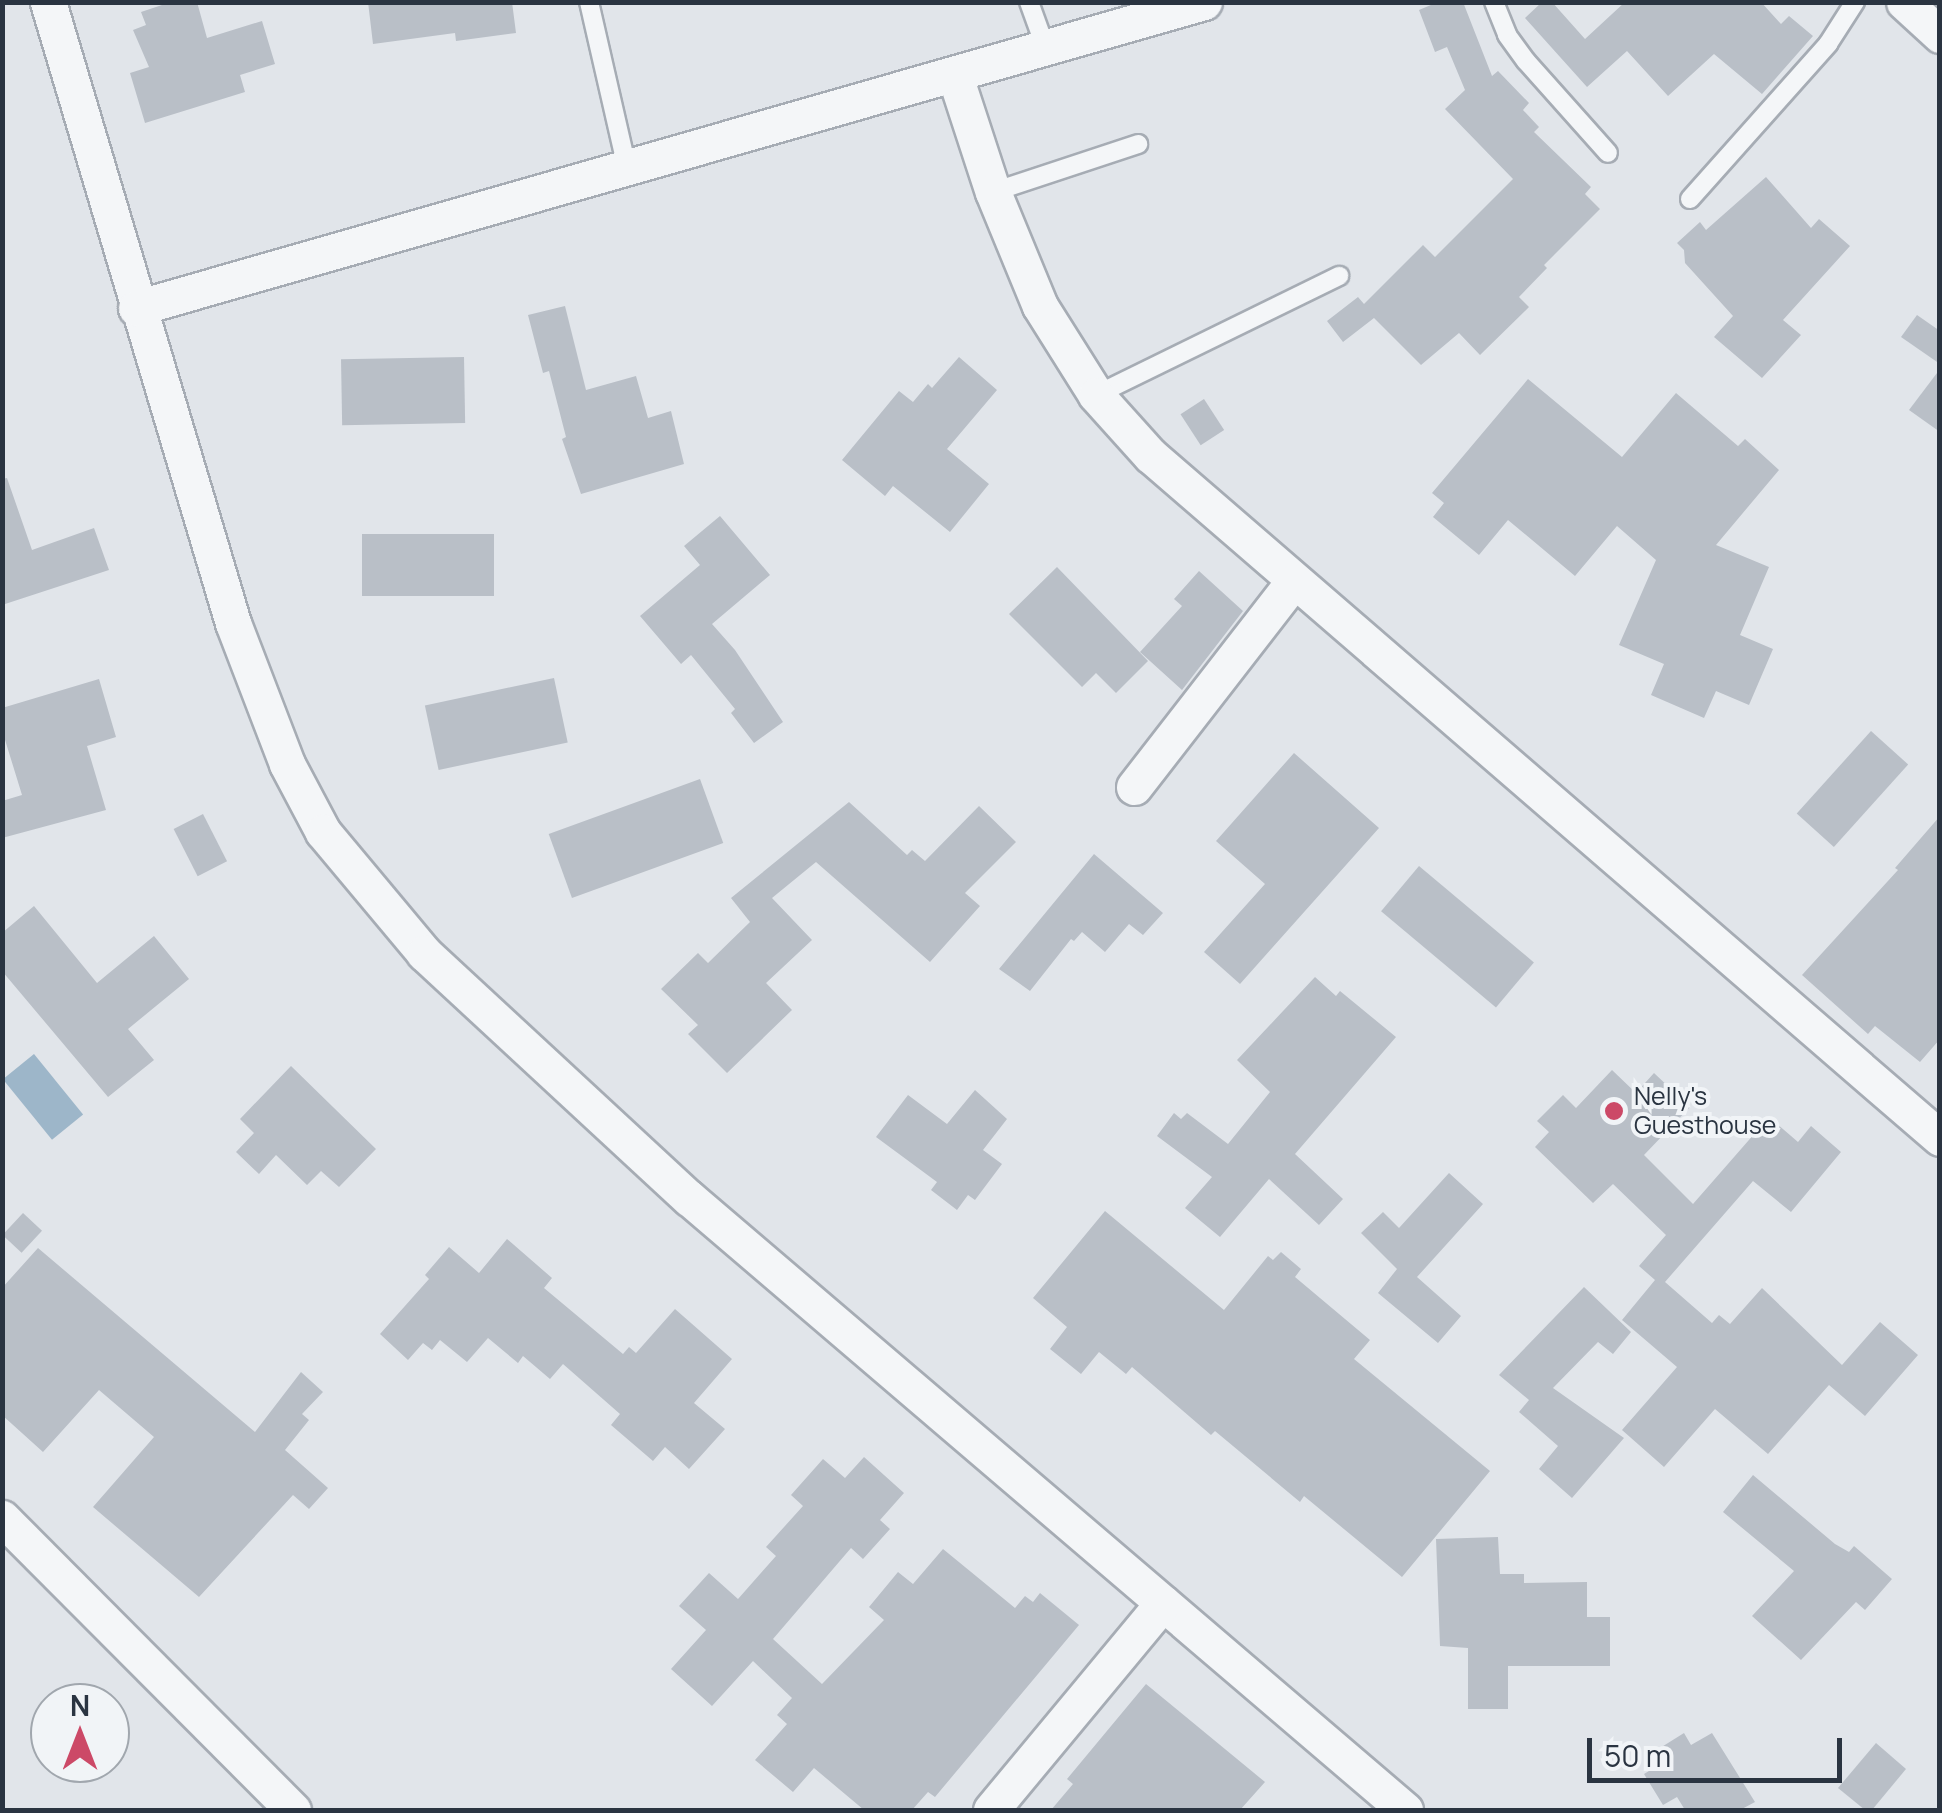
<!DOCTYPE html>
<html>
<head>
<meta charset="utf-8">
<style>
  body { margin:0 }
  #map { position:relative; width:1942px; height:1813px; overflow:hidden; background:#e1e5ea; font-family:Manrope,sans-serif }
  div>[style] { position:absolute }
  .water>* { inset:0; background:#9db6c9; transform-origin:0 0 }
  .building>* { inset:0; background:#b9bfc7; transform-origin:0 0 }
  .roads { filter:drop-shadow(2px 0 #a6acb4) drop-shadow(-2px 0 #a6acb4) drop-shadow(0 2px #a6acb4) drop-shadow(0 -2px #a6acb4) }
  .service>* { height:18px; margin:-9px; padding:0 9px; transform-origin:9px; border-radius:9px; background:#f4f6f8 }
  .minor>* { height:35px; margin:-17.5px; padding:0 17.5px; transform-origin:17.5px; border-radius:17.5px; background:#f4f6f8 }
  .dots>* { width:28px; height:28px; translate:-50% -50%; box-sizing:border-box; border:5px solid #f1f4f7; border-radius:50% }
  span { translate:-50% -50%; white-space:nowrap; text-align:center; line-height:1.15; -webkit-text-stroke:8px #f1f4f7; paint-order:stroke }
  .poi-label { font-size:25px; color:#2a3441 }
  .left { translate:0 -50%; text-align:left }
  .frame { position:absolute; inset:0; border:5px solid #2a3441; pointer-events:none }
  .north { position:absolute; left:30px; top:1683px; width:100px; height:100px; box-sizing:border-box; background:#f1f4f7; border:2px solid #a1a7ae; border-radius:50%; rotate:0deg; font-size:28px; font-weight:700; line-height:40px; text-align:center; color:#2a3441 }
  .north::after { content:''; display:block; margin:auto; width:35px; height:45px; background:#cc4967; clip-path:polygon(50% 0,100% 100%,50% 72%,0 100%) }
  .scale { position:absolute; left:1587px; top:1738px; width:255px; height:45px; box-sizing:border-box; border:5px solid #2a3441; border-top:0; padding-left:12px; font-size:30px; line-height:35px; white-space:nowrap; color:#2a3441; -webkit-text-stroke:8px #f1f4f7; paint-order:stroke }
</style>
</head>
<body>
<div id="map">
  <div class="water">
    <div style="left:34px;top:1054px;width:78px;height:40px;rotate:51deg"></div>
  </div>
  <div class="building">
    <div style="clip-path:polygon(171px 2px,197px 2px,207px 38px,262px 21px,275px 64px,240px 75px,245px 92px,145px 123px,130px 73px,149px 67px,133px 30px,146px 25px,141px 12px)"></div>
    <div style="clip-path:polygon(368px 2px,512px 2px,516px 33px,456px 41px,455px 33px,373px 44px)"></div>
    <div style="clip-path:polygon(1438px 2px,1463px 2px,1492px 76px,1498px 71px,1529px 103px,1523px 110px,1539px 127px,1534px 132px,1591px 187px,1585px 194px,1600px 209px,1544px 265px,1547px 268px,1519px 297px,1529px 307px,1480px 355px,1459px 333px,1421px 365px,1374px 318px,1343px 342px,1327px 321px,1358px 297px,1364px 304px,1423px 245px,1435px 257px,1513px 179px,1445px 109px,1465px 90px,1447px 47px,1435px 52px,1419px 10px)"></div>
    <div style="clip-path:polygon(1542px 2px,1552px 2px,1585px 39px,1625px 2px,1761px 2px,1781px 24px,1789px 16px,1813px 36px,1762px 94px,1714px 54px,1668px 96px,1627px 51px,1587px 87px,1525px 18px)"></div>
    <div style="clip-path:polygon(1766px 177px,1811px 228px,1819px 219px,1850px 246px,1783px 320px,1801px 335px,1762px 378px,1714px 337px,1733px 316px,1685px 263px,1684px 250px,1677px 243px,1700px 222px,1706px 230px)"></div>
    <div style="clip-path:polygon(565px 306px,586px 390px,636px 376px,648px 418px,671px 411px,684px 464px,581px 494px,562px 439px,566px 437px,549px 371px,543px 373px,528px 315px)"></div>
    <div style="clip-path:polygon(1917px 315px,1940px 331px,1940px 364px,1901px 337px)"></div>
    <div style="left:464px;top:357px;width:66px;height:123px;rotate:89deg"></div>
    <div style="clip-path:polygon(959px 357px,997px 390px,947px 449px,989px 484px,950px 532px,893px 486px,885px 496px,842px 460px,899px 391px,913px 402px,928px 384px,932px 388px)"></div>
    <div style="clip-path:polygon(1940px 369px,1940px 432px,1909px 410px)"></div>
    <div style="clip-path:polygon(1528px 379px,1622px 457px,1676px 393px,1738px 446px,1745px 439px,1779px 470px,1716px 545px,1769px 567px,1740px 635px,1773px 649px,1749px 705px,1716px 691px,1704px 718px,1651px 695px,1664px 664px,1619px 645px,1656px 560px,1617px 526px,1575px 576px,1508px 520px,1479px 555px,1433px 517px,1444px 503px,1432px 493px)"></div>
    <div style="left:1204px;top:399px;width:37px;height:28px;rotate:57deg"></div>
    <div style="clip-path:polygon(7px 478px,32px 550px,94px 528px,109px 570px,2px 605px,2px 479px)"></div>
    <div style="clip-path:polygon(720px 516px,770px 575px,712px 624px,735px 650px,783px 722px,754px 743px,731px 713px,735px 709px,691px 655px,681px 664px,640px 616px,700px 565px,684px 546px)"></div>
    <div style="left:362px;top:534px;width:132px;height:62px"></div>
    <div style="clip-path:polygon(1057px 567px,1148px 661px,1116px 693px,1096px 673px,1082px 687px,1009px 614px)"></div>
    <div style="clip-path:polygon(1199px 571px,1243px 611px,1182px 690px,1140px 652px,1182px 606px,1174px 599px)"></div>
    <div style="left:554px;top:678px;width:66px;height:132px;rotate:78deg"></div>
    <div style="clip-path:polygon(99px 679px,116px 737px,87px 746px,106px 810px,2px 838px,2px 801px,22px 795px,2px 730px,2px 708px)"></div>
    <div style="left:1871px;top:731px;width:50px;height:111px;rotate:42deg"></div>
    <div style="clip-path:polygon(1294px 753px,1379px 828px,1240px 984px,1204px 952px,1265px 884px,1216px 841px)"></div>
    <div style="left:700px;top:779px;width:68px;height:161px;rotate:70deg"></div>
    <div style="clip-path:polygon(849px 802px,907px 855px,912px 850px,925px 861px,979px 806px,1016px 842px,965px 893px,980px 906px,930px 962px,816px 862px,772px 898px,812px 940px,766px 983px,792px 1010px,727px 1073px,688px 1034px,698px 1025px,661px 989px,698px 953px,708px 963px,750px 922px,731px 898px)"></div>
    <div style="left:203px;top:814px;width:53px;height:33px;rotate:63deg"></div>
    <div style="clip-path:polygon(1940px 816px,1940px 1039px,1920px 1062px,1875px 1026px,1868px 1034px,1802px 975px,1898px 870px,1895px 868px)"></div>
    <div style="clip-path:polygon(1094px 854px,1163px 913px,1143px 935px,1129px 924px,1105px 952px,1082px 932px,1074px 941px,1071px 939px,1030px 991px,999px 969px)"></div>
    <div style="left:1419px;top:866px;width:150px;height:59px;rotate:40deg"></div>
    <div style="clip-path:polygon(34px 906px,97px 983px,154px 936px,189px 979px,128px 1029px,154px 1060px,108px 1097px,2px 971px,2px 933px)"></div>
    <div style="clip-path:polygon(1315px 977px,1336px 996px,1340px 991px,1396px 1037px,1295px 1154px,1343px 1199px,1319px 1225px,1269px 1179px,1220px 1237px,1185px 1208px,1212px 1177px,1157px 1136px,1174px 1113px,1181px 1119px,1187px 1113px,1228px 1144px,1270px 1092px,1237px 1060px)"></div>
    <div style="clip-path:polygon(291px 1066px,376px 1149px,339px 1187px,321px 1171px,307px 1185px,276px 1155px,259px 1174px,236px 1152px,254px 1133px,240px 1119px)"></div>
    <div style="clip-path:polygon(1612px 1070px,1636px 1093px,1654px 1073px,1690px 1107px,1644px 1155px,1693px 1204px,1769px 1117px,1798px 1142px,1811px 1126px,1841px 1152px,1791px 1212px,1753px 1181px,1665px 1282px,1712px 1323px,1719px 1315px,1730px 1324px,1762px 1288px,1842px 1365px,1880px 1322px,1918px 1355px,1865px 1416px,1829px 1385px,1768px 1454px,1715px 1409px,1664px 1467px,1622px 1430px,1677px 1367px,1622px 1320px,1655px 1280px,1639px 1266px,1666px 1235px,1613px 1184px,1593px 1203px,1535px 1147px,1549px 1132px,1537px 1121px,1563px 1095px,1576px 1108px)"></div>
    <div style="clip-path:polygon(975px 1090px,1007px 1119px,983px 1150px,1002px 1164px,975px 1200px,968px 1195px,957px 1210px,931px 1190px,937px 1182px,876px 1137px,908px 1095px,947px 1124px)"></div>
    <div style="clip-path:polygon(1449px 1173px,1483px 1204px,1417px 1277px,1461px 1316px,1438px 1343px,1378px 1293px,1397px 1269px,1361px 1233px,1383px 1212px,1399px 1228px)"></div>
    <div style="clip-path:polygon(1105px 1211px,1224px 1310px,1268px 1256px,1273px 1260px,1281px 1252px,1301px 1269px,1295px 1277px,1370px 1340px,1354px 1359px,1490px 1471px,1402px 1577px,1304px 1496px,1300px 1502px,1215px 1431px,1211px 1435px,1132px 1367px,1126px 1374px,1099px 1352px,1081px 1374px,1050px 1349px,1067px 1327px,1033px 1298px)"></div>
    <div style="left:23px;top:1213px;width:26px;height:30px;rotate:43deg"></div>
    <div style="clip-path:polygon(507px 1239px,552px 1278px,544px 1288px,623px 1354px,629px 1347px,636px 1353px,675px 1309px,732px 1359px,694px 1403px,725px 1429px,689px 1469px,665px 1447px,653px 1461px,611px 1425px,620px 1414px,563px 1364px,550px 1379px,523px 1356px,518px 1363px,488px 1338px,467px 1362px,440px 1340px,432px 1350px,423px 1343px,408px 1360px,380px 1334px,429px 1279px,425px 1275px,449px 1247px,479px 1273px)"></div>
    <div style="clip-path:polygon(38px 1248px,255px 1432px,301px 1372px,323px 1392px,302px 1414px,309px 1420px,285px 1450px,328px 1488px,309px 1509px,293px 1495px,199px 1597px,93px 1507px,154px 1437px,99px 1390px,43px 1452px,2px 1415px,2px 1288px)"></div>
    <div style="clip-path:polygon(1584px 1287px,1631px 1332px,1613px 1354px,1598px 1342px,1553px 1388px,1624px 1438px,1572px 1498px,1539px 1469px,1558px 1446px,1519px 1412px,1529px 1400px,1499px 1375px)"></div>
    <div style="clip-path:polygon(864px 1457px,904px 1493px,880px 1520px,890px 1529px,863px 1559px,851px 1548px,773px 1639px,822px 1684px,884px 1620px,869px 1607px,898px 1572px,913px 1584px,943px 1549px,1015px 1608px,1025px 1596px,1033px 1602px,1040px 1593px,1079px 1625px,935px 1797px,928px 1792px,912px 1810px,864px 1810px,814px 1768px,793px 1792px,755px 1760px,787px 1724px,777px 1715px,792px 1698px,753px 1661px,712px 1706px,671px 1669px,706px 1630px,679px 1606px,709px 1573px,738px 1599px,776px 1556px,766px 1547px,803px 1506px,791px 1495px,823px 1459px,845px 1478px)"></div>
    <div style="clip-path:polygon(1753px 1475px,1835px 1544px,1849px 1552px,1854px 1546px,1892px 1579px,1865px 1610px,1856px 1602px,1801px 1660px,1752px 1616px,1794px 1571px,1723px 1512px)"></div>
    <div style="clip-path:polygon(1498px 1537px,1500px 1574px,1524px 1574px,1524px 1583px,1587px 1582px,1587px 1617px,1610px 1617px,1610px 1666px,1508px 1666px,1508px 1709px,1468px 1709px,1468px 1648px,1440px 1646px,1436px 1539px)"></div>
    <div style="clip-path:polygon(1146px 1684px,1265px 1782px,1240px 1810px,1051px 1810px,1073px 1784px,1067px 1779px)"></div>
    <div style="clip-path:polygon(1684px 1733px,1691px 1745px,1712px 1733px,1755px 1802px,1740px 1810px,1685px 1810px,1677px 1797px,1663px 1805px,1644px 1774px,1667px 1760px,1660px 1748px)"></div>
    <div style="clip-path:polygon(1876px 1743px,1906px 1769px,1872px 1810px,1865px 1810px,1838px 1788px)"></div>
  </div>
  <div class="roads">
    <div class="service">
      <div style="left:589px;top:2px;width:170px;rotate:77.1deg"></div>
      <div style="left:1029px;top:2px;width:50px;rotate:70.1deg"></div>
      <div style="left:1494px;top:2px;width:35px;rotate:68deg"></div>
      <div style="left:1507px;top:35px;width:32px;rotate:54deg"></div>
      <div style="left:1526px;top:61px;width:123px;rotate:48.3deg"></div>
      <div style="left:993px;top:192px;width:153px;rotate:-18.3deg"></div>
      <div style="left:1690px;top:199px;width:208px;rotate:-48.3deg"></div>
      <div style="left:1828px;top:44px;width:50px;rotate:-57.3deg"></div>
      <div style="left:1096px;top:395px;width:271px;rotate:-26.1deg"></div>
    </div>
    <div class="minor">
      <div style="left:48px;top:2px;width:648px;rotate:73.41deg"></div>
      <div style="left:233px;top:623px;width:151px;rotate:69deg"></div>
      <div style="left:287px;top:764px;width:77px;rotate:62.1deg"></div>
      <div style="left:323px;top:832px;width:158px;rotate:50.1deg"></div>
      <div style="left:424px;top:953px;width:361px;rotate:42.8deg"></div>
      <div style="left:689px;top:1198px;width:942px;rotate:40.52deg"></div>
      <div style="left:1904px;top:2px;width:49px;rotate:42.5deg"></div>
      <div style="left:955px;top:76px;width:122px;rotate:71.9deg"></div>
      <div style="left:993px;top:192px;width:123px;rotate:67.6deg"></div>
      <div style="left:1040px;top:306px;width:105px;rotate:57.8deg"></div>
      <div style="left:1096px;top:395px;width:81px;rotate:48deg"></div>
      <div style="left:1150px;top:455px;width:1044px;rotate:40.85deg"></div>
      <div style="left:136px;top:308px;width:1111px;rotate:-15.99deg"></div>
      <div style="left:1134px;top:787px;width:259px;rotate:-52.2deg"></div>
      <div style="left:2px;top:1518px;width:412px;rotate:45.1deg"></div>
      <div style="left:991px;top:1810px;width:269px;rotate:-50.3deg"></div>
    </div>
  </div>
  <div class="dots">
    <div style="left:1614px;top:1111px;background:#cc4967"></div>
  </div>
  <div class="poi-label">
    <span class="left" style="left:1634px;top:1111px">Nelly's<br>Guesthouse</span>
  </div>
  <div class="frame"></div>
  <div class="north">N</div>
  <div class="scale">50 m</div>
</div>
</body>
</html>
